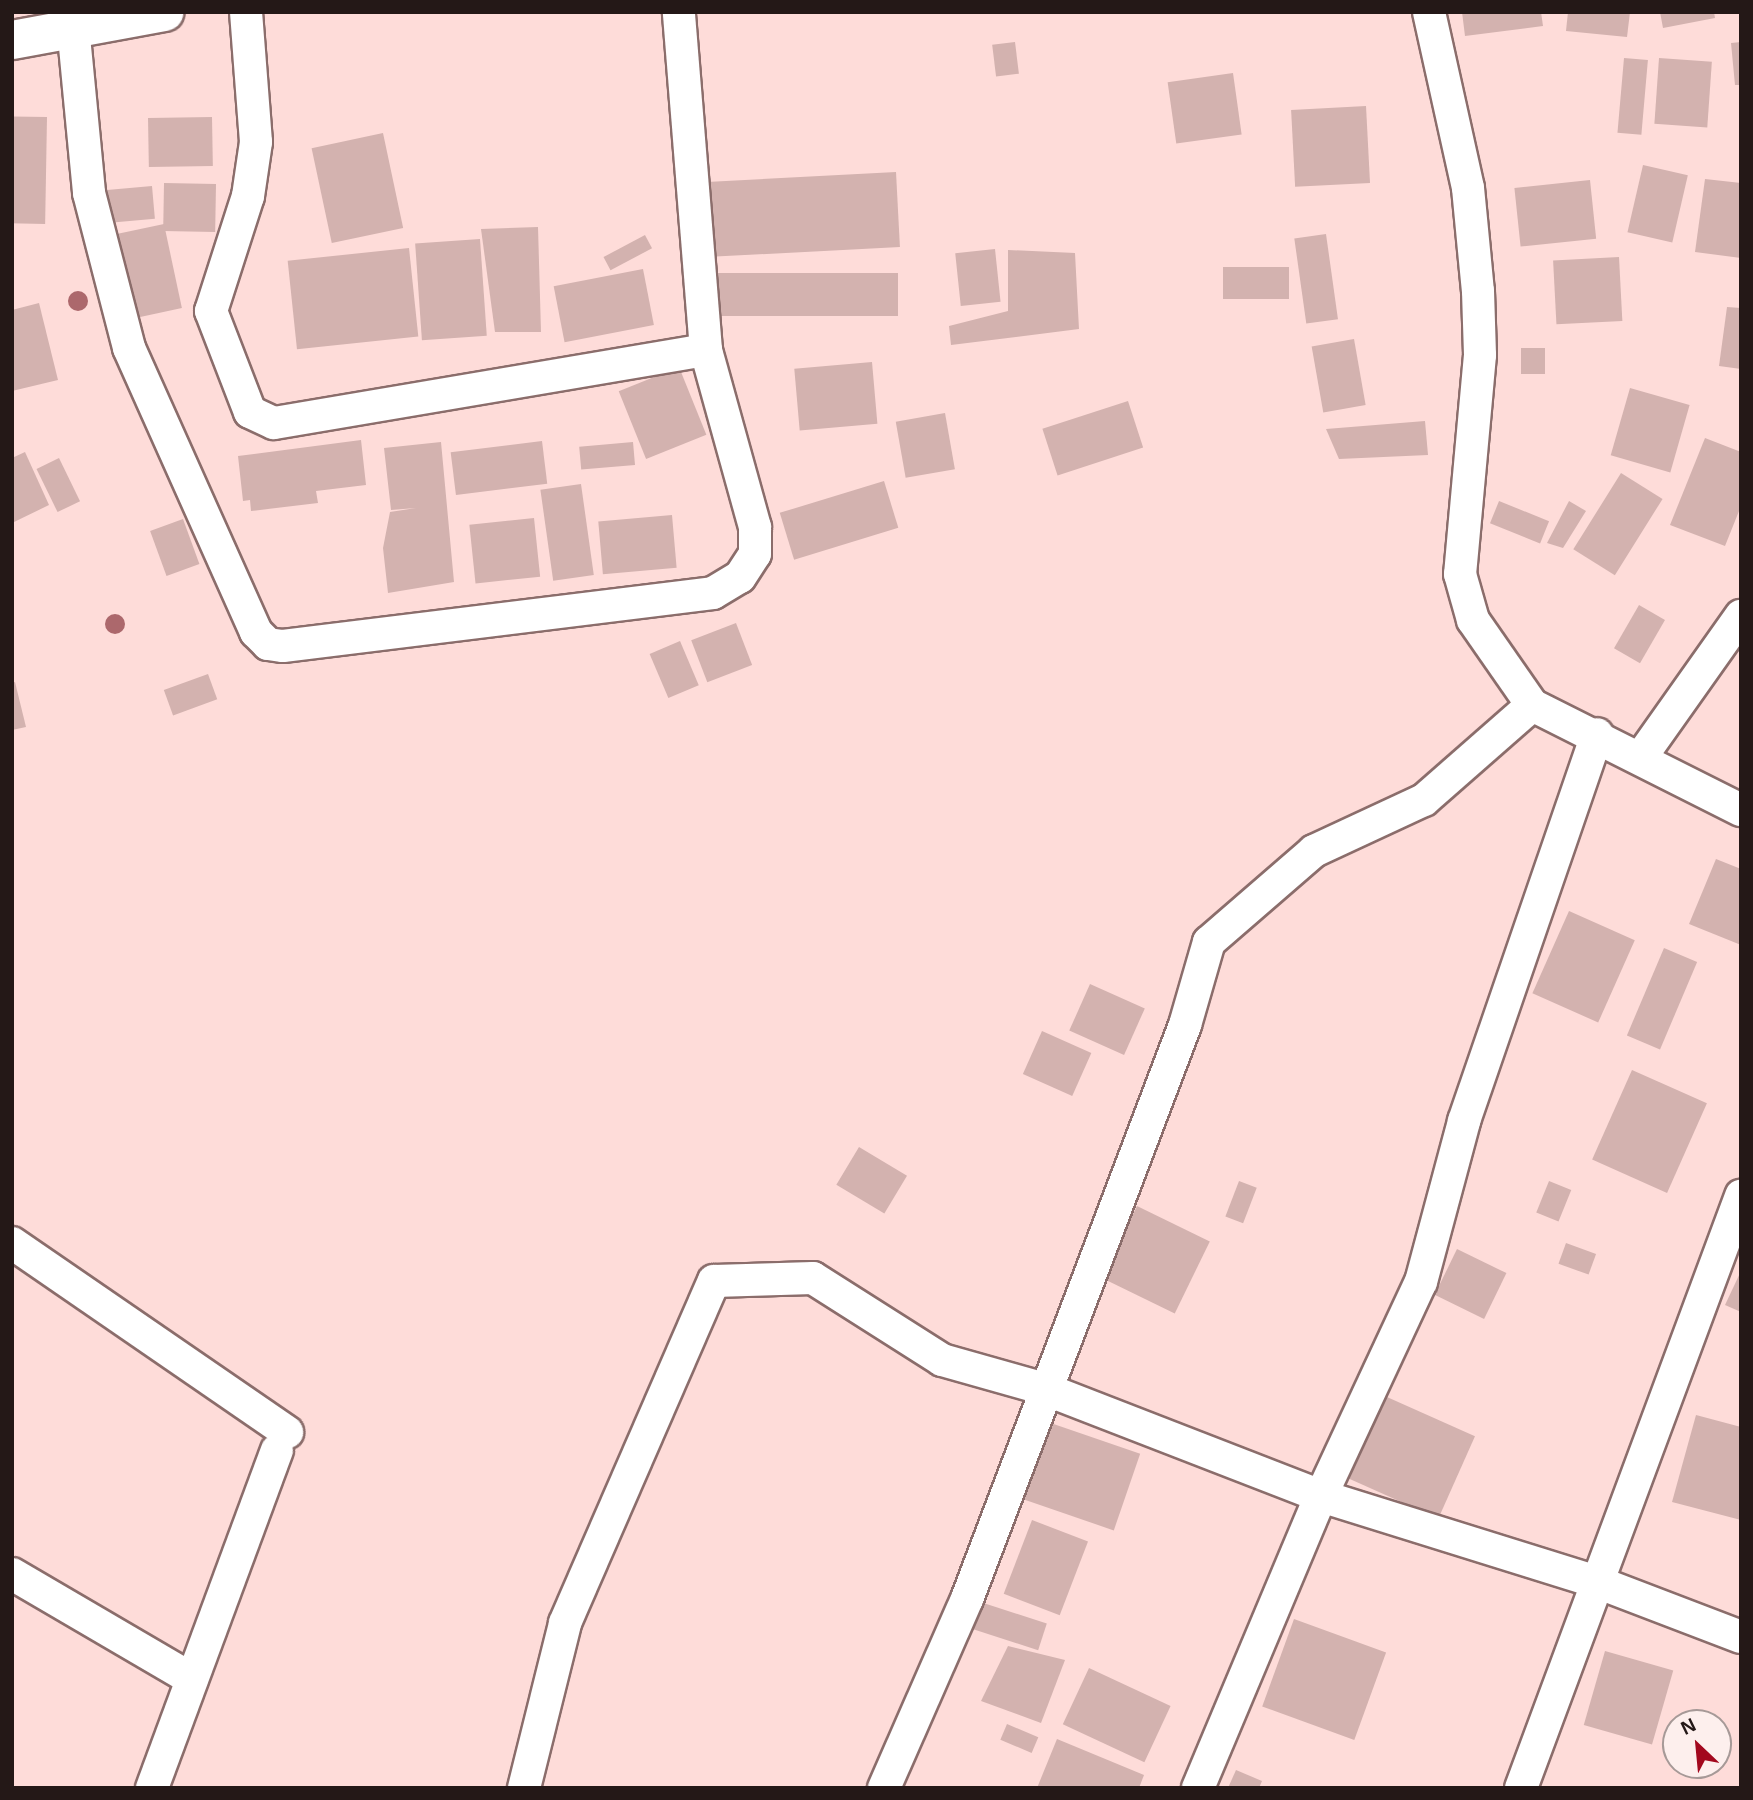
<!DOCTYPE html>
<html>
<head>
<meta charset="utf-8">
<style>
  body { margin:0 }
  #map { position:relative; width:1753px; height:1800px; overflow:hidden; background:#fedcd9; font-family:Helvetica,sans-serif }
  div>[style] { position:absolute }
  .building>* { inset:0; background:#d3b2af; transform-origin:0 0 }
  .roads { filter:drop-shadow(2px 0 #8b6d6b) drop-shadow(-2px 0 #8b6d6b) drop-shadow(0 2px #8b6d6b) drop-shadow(0 -2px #8b6d6b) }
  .street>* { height:32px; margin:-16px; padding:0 16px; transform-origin:16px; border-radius:16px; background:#fff }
  .secondary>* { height:38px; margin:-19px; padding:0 19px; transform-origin:19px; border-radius:19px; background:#fff }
  .trees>* { width:20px; height:20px; margin:-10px; border-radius:50%; background:#ac686c }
  span { translate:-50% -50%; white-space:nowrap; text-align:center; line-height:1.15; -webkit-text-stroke:5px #fdefed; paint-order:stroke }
  .frame { position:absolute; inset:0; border:14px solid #241817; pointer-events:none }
  .north { position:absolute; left:1662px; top:1709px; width:70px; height:70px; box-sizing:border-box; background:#fdefed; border:2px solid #a69997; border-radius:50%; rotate:334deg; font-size:19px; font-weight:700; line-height:28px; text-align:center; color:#241817 }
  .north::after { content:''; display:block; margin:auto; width:24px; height:32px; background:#a3081e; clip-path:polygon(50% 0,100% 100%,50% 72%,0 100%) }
</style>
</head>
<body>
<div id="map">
  <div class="building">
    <div style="clip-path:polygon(1462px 12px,1541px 12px,1543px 26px,1465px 36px)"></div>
    <div style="clip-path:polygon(1568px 12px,1630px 12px,1627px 37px,1566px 31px)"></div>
    <div style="clip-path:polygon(1660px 12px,1714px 12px,1715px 18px,1663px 28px)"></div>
    <div style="left:1015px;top:42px;width:32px;height:23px;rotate:83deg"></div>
    <div style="clip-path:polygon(1741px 42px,1741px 85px,1735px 85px,1731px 43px)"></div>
    <div style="left:1624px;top:58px;width:24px;height:75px;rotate:5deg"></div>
    <div style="left:1659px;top:58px;width:53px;height:66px;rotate:4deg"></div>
    <div style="left:1233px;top:73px;width:62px;height:66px;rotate:82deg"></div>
    <div style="left:1366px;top:106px;width:77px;height:75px;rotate:87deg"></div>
    <div style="left:47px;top:117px;width:107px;height:35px;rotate:91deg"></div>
    <div style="left:212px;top:117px;width:49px;height:64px;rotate:89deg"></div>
    <div style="left:383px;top:133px;width:97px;height:73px;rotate:78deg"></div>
    <div style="left:1643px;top:165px;width:46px;height:69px;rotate:13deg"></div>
    <div style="left:896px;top:172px;width:75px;height:199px;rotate:87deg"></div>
    <div style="clip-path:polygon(1705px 179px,1741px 183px,1741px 258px,1695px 252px)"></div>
    <div style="left:1590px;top:180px;width:59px;height:76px;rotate:84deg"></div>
    <div style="left:216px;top:184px;width:48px;height:52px;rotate:91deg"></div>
    <div style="left:152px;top:186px;width:33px;height:45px;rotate:85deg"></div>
    <div style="left:164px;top:224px;width:86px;height:58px;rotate:78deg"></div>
    <div style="clip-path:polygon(538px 227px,541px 332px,495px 332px,481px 229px)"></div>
    <div style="left:1326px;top:234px;width:86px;height:32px;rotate:82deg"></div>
    <div style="left:645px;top:235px;width:15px;height:47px;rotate:62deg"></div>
    <div style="left:480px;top:239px;width:97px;height:65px;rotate:86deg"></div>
    <div style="left:409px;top:248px;width:89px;height:122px;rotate:84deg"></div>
    <div style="left:995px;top:249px;width:53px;height:40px;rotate:84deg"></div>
    <div style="clip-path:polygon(1008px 250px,1075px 253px,1079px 329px,951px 345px,949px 326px,1008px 311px)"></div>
    <div style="left:1619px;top:257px;width:64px;height:66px;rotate:87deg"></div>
    <div style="left:1223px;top:267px;width:66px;height:32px"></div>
    <div style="left:643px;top:269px;width:57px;height:91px;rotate:79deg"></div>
    <div style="left:713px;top:273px;width:185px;height:43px"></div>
    <div style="clip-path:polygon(39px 303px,58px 380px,12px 391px,12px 310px)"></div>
    <div style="clip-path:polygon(1727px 307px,1741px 308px,1741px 369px,1719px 366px)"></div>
    <div style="left:1354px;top:339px;width:67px;height:43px;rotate:80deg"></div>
    <div style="left:1545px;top:348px;width:26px;height:24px;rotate:90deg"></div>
    <div style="left:872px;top:362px;width:62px;height:78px;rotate:85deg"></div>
    <div style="left:679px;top:367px;width:73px;height:65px;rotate:68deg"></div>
    <div style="left:1630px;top:388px;width:62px;height:70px;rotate:16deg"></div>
    <div style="left:1128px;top:401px;width:49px;height:90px;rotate:72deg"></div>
    <div style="left:945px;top:413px;width:57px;height:50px;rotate:80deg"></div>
    <div style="clip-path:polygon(1425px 421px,1428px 455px,1339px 459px,1326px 429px)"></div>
    <div style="clip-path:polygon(1705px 438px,1741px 452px,1741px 506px,1725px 546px,1670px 525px)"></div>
    <div style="clip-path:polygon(361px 440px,366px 485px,316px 491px,318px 503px,251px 511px,250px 500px,243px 501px,238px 456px)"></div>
    <div style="left:542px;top:441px;width:43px;height:92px;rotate:83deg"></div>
    <div style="clip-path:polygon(441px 442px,454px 582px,388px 593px,383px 548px,390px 512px,416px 508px,391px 510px,384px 448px)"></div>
    <div style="left:633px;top:442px;width:23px;height:54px;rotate:85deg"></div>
    <div style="clip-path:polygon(25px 452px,49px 505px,12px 523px,12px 458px)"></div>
    <div style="left:59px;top:458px;width:48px;height:25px;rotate:64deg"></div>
    <div style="left:1621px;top:473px;width:49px;height:90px;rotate:32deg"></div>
    <div style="left:884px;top:481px;width:49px;height:109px;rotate:73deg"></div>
    <div style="left:581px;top:484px;width:92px;height:41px;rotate:82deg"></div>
    <div style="left:1499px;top:501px;width:54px;height:24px;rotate:22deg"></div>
    <div style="clip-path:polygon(1569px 501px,1586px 511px,1563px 548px,1547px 543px)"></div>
    <div style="left:672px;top:515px;width:53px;height:74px;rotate:85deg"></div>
    <div style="left:534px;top:518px;width:59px;height:65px;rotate:84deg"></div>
    <div style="left:183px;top:519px;width:48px;height:35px;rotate:70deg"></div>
    <div style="left:1639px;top:605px;width:30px;height:50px;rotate:30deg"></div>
    <div style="left:736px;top:623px;width:45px;height:48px;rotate:69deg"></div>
    <div style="left:680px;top:641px;width:48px;height:33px;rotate:67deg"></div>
    <div style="left:208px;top:674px;width:27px;height:47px;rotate:70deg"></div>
    <div style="clip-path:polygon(15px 682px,26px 727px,12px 730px,12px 683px)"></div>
    <div style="clip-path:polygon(1716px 859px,1741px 869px,1741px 945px,1689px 924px)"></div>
    <div style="left:1569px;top:911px;width:72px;height:90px;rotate:24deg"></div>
    <div style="left:1664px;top:948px;width:36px;height:95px;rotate:23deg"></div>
    <div style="left:1090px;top:984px;width:60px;height:51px;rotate:24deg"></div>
    <div style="left:1042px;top:1031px;width:54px;height:47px;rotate:24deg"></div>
    <div style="left:1632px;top:1070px;width:82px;height:98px;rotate:24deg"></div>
    <div style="left:859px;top:1147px;width:56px;height:44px;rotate:31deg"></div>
    <div style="left:1239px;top:1181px;width:19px;height:38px;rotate:21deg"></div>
    <div style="left:1549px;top:1181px;width:24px;height:34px;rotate:22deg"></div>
    <div style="left:1137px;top:1206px;width:81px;height:80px;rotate:26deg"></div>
    <div style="left:1566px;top:1243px;width:32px;height:22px;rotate:20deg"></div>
    <div style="left:1457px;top:1249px;width:55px;height:51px;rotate:26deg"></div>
    <div style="clip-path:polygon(1741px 1271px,1741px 1312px,1725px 1305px)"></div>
    <div style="left:1369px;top:1389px;width:116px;height:90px;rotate:24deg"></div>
    <div style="clip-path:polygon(1696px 1415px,1741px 1427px,1741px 1520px,1672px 1502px)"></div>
    <div style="left:1039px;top:1419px;width:107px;height:81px;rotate:19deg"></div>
    <div style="left:1032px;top:1520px;width:60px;height:79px;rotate:21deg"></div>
    <div style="left:965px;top:1597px;width:86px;height:28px;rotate:18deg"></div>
    <div style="left:1294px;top:1619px;width:98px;height:93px;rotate:20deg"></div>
    <div style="clip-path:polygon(1008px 1646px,1065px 1660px,1041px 1723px,981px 1701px)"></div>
    <div style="left:1605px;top:1651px;width:71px;height:77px;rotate:16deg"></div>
    <div style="left:1089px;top:1668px;width:90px;height:62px;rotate:25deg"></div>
    <div style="left:1007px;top:1724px;width:34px;height:17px;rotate:23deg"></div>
    <div style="clip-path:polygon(1057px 1739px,1144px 1775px,1139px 1788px,1037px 1788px)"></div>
    <div style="clip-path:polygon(1236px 1770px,1262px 1781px,1259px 1788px,1228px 1788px)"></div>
  </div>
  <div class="roads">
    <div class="street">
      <div style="left:246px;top:12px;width:130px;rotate:85.6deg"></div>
      <div style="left:256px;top:142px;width:55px;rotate:98.4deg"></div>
      <div style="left:248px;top:196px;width:121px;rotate:107.8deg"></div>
      <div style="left:211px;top:311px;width:108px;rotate:68.9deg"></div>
      <div style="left:250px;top:412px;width:26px;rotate:25deg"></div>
      <div style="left:274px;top:423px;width:438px;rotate:-9.6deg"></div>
      <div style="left:1429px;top:12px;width:180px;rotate:77.5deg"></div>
      <div style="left:1468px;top:188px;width:103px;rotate:84.5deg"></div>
      <div style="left:1478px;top:291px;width:64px;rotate:88.2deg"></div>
      <div style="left:1480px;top:355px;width:220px;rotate:95.2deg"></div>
      <div style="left:1460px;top:574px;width:48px;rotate:74.2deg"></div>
      <div style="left:1473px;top:620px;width:103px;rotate:55.2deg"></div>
      <div style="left:1532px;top:705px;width:234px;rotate:26.7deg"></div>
      <div style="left:73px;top:26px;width:168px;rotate:84.5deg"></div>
      <div style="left:89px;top:193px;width:160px;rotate:75.5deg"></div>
      <div style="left:129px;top:348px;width:311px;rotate:65.9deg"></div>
      <div style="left:256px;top:632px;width:17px;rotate:45deg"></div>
      <div style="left:268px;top:644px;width:15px;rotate:8deg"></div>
      <div style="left:283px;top:646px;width:433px;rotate:-7deg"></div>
      <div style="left:713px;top:593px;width:31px;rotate:-31deg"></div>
      <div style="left:740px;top:577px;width:27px;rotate:-57deg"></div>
      <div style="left:755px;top:554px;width:27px;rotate:-90deg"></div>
      <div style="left:755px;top:527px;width:184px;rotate:-105.5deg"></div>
      <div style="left:706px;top:350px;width:339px;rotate:-94.6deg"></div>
      <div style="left:1641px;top:757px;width:173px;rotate:-54.7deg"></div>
      <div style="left:12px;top:1243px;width:334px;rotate:34.5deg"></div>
      <div style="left:12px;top:1574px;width:208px;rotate:30.3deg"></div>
      <div style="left:152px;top:1788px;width:360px;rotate:-69.7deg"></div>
      <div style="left:524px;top:1788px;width:170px;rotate:-76deg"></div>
      <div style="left:565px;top:1623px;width:373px;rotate:-66.5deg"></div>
      <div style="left:714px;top:1281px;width:99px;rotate:-1.7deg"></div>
      <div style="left:813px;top:1278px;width:153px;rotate:32.4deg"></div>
      <div style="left:942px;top:1360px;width:107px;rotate:15.7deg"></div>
      <div style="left:1045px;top:1389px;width:296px;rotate:21.2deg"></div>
      <div style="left:1321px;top:1496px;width:289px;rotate:17.3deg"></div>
      <div style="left:1597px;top:1582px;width:154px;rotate:20.9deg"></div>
      <div style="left:884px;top:1788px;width:206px;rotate:-66.3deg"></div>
      <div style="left:967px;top:1599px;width:614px;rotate:-69.2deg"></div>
      <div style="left:1185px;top:1025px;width:86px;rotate:-73.9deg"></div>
      <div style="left:1209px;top:942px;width:139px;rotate:-40.9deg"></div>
      <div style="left:1314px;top:851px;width:121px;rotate:-24.9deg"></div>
      <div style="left:1424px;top:800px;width:144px;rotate:-41.3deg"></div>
      <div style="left:1198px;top:1788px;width:317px;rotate:-67.2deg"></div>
      <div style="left:1321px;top:1496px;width:236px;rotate:-65deg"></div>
      <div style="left:1421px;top:1282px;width:167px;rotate:-75deg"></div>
      <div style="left:1464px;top:1121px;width:409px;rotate:-71deg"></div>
      <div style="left:1521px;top:1788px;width:632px;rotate:-69.61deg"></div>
    </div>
    <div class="secondary">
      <div style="left:12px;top:40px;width:155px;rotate:-10.4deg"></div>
    </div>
  </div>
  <div class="trees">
    <div style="left:78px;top:301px"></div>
    <div style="left:115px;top:624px"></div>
  </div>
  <div class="frame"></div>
  <div class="north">N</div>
</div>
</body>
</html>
